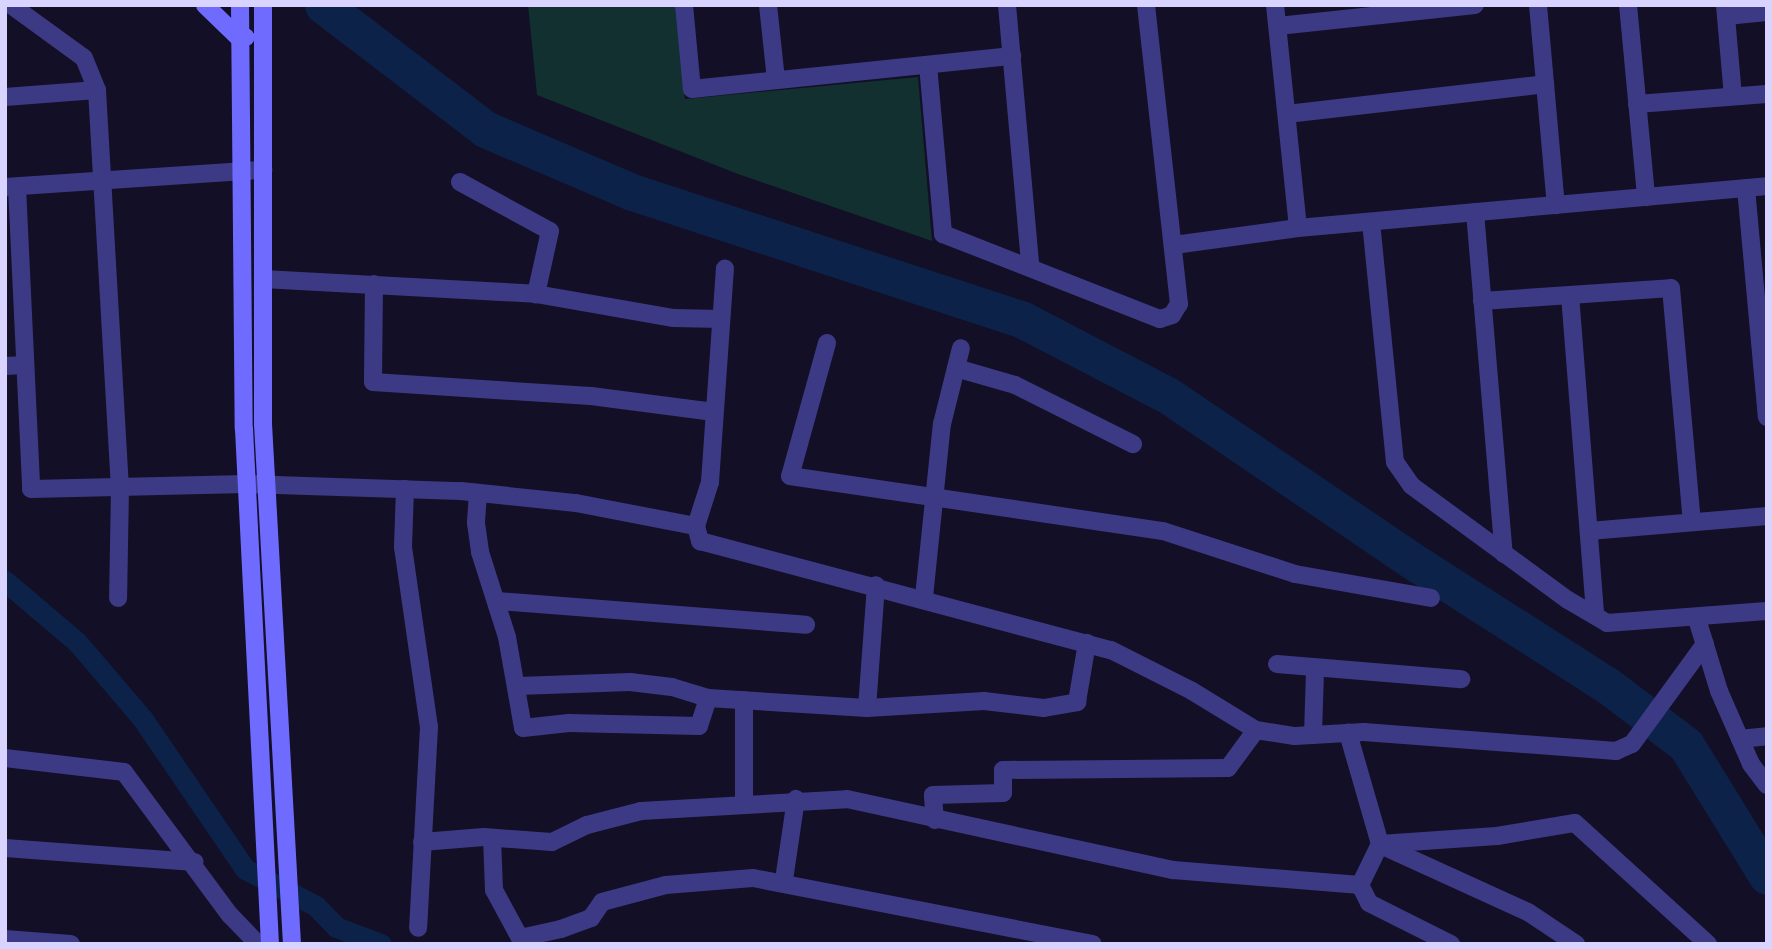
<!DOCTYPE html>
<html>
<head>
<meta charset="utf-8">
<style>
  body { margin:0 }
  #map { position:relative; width:1772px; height:949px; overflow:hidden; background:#130f26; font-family:Ubuntu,sans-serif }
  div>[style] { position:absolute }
  .green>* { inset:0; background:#12302f }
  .canal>* { height:21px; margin:-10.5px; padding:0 10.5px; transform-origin:10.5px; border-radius:10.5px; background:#0c2248 }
  .river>* { height:37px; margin:-18.5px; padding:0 18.5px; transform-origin:18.5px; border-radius:18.5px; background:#0c2248 }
  .street>* { height:18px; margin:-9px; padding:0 9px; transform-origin:9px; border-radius:9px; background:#3d3a85 }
  .secondary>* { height:18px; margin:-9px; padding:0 9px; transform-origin:9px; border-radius:9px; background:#6f6bff }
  span { translate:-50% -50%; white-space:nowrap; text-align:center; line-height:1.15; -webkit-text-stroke:7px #130f26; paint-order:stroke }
  .frame { position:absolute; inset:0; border:7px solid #d9d4ff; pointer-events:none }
</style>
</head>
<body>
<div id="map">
  <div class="green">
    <div style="clip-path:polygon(528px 5px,676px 5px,685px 99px,918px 77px,932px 241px,738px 174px,537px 95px)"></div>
  </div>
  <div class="canal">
    <div style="left:5px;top:581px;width:94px;rotate:40.3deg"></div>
    <div style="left:77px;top:642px;width:100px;rotate:49.5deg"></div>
    <div style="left:142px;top:718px;width:183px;rotate:55.7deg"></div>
    <div style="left:245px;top:869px;width:80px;rotate:27.5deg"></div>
    <div style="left:316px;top:906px;width:29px;rotate:46deg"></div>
    <div style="left:336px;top:927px;width:48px;rotate:20.7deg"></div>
  </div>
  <div class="river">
    <div style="left:323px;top:5px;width:204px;rotate:37.4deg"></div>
    <div style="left:485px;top:129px;width:160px;rotate:23.2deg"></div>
    <div style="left:632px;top:192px;width:411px;rotate:18.1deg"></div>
    <div style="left:1023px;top:320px;width:165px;rotate:27.5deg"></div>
    <div style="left:1169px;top:396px;width:302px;rotate:34.1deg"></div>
    <div style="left:1419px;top:565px;width:223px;rotate:32.6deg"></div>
    <div style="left:1607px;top:685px;width:99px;rotate:37.2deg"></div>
    <div style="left:1686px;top:745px;width:154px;rotate:58.3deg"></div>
  </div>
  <div class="street">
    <div style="left:11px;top:5px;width:90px;rotate:36deg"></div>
    <div style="left:84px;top:58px;width:35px;rotate:68deg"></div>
    <div style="left:97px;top:90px;width:399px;rotate:86.7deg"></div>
    <div style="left:120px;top:488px;width:110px;rotate:91deg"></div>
    <div style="left:684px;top:5px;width:84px;rotate:84.6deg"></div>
    <div style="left:692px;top:89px;width:322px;rotate:-5.9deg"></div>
    <div style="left:768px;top:5px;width:75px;rotate:83.9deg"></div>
    <div style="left:1007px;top:5px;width:261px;rotate:84.9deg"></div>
    <div style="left:1275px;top:5px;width:224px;rotate:84.1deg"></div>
    <div style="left:1538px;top:5px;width:201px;rotate:84.9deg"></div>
    <div style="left:1628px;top:5px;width:193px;rotate:84.6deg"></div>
    <div style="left:1725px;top:5px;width:91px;rotate:85deg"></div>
    <div style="left:1726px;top:16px;width:41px;rotate:-5.6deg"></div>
    <div style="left:1278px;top:26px;width:198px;rotate:-6.1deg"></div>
    <div style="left:928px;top:65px;width:170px;rotate:84.9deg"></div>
    <div style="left:943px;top:234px;width:233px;rotate:21.4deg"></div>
    <div style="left:1160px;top:319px;width:13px;rotate:-18deg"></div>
    <div style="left:1172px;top:315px;width:13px;rotate:-58deg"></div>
    <div style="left:1179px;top:304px;width:301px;rotate:-96.3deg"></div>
    <div style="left:5px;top:97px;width:92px;rotate:-4.4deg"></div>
    <div style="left:1637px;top:104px;width:130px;rotate:-4.4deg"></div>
    <div style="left:1287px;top:114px;width:260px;rotate:-6.6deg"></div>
    <div style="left:460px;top:182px;width:102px;rotate:28.6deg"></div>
    <div style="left:550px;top:231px;width:65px;rotate:102.5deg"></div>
    <div style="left:5px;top:187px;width:259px;rotate:-3.8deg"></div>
    <div style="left:17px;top:187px;width:302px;rotate:87.3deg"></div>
    <div style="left:31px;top:489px;width:215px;rotate:-1.3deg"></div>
    <div style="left:246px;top:484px;width:215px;rotate:1.9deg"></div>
    <div style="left:461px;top:491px;width:116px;rotate:6deg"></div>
    <div style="left:576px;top:503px;width:122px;rotate:10.9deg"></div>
    <div style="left:696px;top:526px;width:16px;rotate:75deg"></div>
    <div style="left:700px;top:541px;width:425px;rotate:14.9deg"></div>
    <div style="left:1111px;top:650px;width:91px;rotate:26.8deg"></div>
    <div style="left:1192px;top:691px;width:75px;rotate:31.4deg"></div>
    <div style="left:1256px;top:730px;width:39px;rotate:9deg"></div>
    <div style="left:1295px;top:736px;width:69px;rotate:-3.3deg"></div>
    <div style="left:1364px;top:732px;width:253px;rotate:4.3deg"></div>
    <div style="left:1616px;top:751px;width:17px;rotate:-24deg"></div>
    <div style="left:1632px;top:744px;width:124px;rotate:-53.9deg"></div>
    <div style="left:1746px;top:188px;width:230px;rotate:84.8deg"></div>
    <div style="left:1475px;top:212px;width:343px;rotate:85.2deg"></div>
    <div style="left:1371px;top:222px;width:241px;rotate:84.3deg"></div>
    <div style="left:1395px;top:462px;width:29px;rotate:55deg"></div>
    <div style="left:1412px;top:486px;width:193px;rotate:36.2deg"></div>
    <div style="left:1568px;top:600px;width:45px;rotate:30.5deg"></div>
    <div style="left:1607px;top:623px;width:160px;rotate:-4.3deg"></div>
    <div style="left:1174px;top:245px;width:125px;rotate:-7.8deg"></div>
    <div style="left:1298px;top:228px;width:471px;rotate:-5.1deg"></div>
    <div style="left:263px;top:279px;width:273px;rotate:3.1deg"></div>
    <div style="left:536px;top:294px;width:140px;rotate:9.9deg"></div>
    <div style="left:674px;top:318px;width:47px;rotate:1.2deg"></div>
    <div style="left:374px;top:284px;width:98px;rotate:90.6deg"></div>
    <div style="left:373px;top:382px;width:218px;rotate:3.7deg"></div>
    <div style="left:591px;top:396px;width:124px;rotate:7.4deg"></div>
    <div style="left:1570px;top:295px;width:322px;rotate:85.5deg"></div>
    <div style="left:1482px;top:301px;width:189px;rotate:-3.9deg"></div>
    <div style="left:1671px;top:288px;width:235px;rotate:84.9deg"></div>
    <div style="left:827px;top:343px;width:138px;rotate:105.5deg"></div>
    <div style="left:790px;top:476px;width:377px;rotate:8.4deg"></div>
    <div style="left:1163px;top:531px;width:139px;rotate:18deg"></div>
    <div style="left:1295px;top:574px;width:138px;rotate:10deg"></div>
    <div style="left:5px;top:366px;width:20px;rotate:-3deg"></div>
    <div style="left:956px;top:368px;width:61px;rotate:16.1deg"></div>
    <div style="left:1015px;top:385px;width:132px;rotate:26.6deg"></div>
    <div style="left:405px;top:489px;width:58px;rotate:92deg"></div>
    <div style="left:403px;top:547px;width:182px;rotate:81.8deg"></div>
    <div style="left:429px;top:727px;width:201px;rotate:93.1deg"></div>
    <div style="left:478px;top:493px;width:30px;rotate:94deg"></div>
    <div style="left:476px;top:523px;width:29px;rotate:82deg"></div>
    <div style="left:480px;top:552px;width:89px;rotate:72.4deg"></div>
    <div style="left:507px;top:637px;width:92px;rotate:80deg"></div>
    <div style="left:523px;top:728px;width:46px;rotate:-6.2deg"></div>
    <div style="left:569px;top:723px;width:130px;rotate:1.3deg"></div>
    <div style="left:699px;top:726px;width:29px;rotate:-72deg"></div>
    <div style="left:696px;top:526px;width:46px;rotate:-72.3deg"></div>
    <div style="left:710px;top:482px;width:214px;rotate:-86deg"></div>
    <div style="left:1589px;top:531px;width:179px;rotate:-4.8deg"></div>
    <div style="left:924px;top:597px;width:174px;rotate:-84.1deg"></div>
    <div style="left:942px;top:424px;width:78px;rotate:-76deg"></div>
    <div style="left:497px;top:601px;width:310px;rotate:4.4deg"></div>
    <div style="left:1697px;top:619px;width:75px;rotate:73deg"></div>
    <div style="left:1719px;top:691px;width:80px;rotate:66.3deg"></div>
    <div style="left:1751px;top:764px;width:26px;rotate:53deg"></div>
    <div style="left:1277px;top:664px;width:185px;rotate:4.7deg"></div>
    <div style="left:518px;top:686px;width:112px;rotate:-2deg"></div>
    <div style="left:630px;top:682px;width:42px;rotate:6.8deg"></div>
    <div style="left:672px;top:687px;width:38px;rotate:17deg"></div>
    <div style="left:708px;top:698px;width:159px;rotate:3.6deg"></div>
    <div style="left:867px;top:708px;width:117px;rotate:-3.4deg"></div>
    <div style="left:984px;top:701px;width:60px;rotate:6.7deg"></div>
    <div style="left:1044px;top:708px;width:34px;rotate:-10deg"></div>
    <div style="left:1077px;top:702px;width:60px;rotate:-80.4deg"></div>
    <div style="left:867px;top:708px;width:123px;rotate:-85.8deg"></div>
    <div style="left:1313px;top:735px;width:65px;rotate:-88.2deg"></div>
    <div style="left:1740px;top:739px;width:27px;rotate:-6deg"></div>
    <div style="left:5px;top:758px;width:120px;rotate:6.7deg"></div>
    <div style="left:124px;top:772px;width:178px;rotate:53.5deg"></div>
    <div style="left:230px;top:915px;width:40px;rotate:46deg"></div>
    <div style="left:744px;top:802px;width:102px;rotate:-90deg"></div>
    <div style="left:935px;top:820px;width:25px;rotate:-95deg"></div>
    <div style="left:933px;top:795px;width:70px;rotate:-1.6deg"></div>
    <div style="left:1003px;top:793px;width:23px;rotate:-90deg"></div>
    <div style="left:1003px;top:770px;width:225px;rotate:-0.5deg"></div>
    <div style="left:1228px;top:768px;width:47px;rotate:-53.6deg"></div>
    <div style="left:492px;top:838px;width:52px;rotate:87.8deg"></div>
    <div style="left:494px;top:890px;width:55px;rotate:61.6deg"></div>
    <div style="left:520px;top:938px;width:42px;rotate:-12.4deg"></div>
    <div style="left:561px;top:929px;width:32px;rotate:-20deg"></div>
    <div style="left:591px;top:918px;width:19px;rotate:-55deg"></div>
    <div style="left:602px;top:902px;width:66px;rotate:-14.9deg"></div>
    <div style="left:666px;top:885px;width:87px;rotate:-4.6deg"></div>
    <div style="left:753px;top:878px;width:346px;rotate:11deg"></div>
    <div style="left:422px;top:842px;width:62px;rotate:-4.6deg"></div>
    <div style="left:484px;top:837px;width:68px;rotate:4.2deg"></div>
    <div style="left:552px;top:842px;width:39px;rotate:-26deg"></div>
    <div style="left:587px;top:825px;width:56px;rotate:-14.5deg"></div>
    <div style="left:641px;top:811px;width:206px;rotate:-3.3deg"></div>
    <div style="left:847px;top:799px;width:334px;rotate:12.3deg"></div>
    <div style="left:1173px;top:870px;width:188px;rotate:4.6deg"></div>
    <div style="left:1360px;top:885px;width:46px;rotate:-64deg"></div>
    <div style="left:1380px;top:844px;width:116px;rotate:-106.1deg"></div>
    <div style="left:1380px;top:844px;width:117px;rotate:-3.9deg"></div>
    <div style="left:1497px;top:836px;width:79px;rotate:-9.5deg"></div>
    <div style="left:1575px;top:823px;width:180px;rotate:42.3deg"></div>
    <div style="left:1383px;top:846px;width:159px;rotate:24.5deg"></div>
    <div style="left:1528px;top:912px;width:58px;rotate:33.7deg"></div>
    <div style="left:5px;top:848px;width:190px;rotate:4.2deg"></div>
    <div style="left:784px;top:880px;width:82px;rotate:-81.6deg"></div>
    <div style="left:1360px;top:885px;width:20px;rotate:63deg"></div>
    <div style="left:1369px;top:903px;width:92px;rotate:26.6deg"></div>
    <div style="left:5px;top:939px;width:66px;rotate:4.3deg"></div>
  </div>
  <div class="secondary">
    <div style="left:205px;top:5px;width:49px;rotate:44.2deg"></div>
    <div style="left:240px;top:39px;width:6px;rotate:-18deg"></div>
    <div style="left:240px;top:5px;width:424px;rotate:89.5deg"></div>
    <div style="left:244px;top:429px;width:516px;rotate:87.11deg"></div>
    <div style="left:263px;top:5px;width:419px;rotate:90deg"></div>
    <div style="left:263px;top:424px;width:521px;rotate:86.81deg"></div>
  </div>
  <div class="frame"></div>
</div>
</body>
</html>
